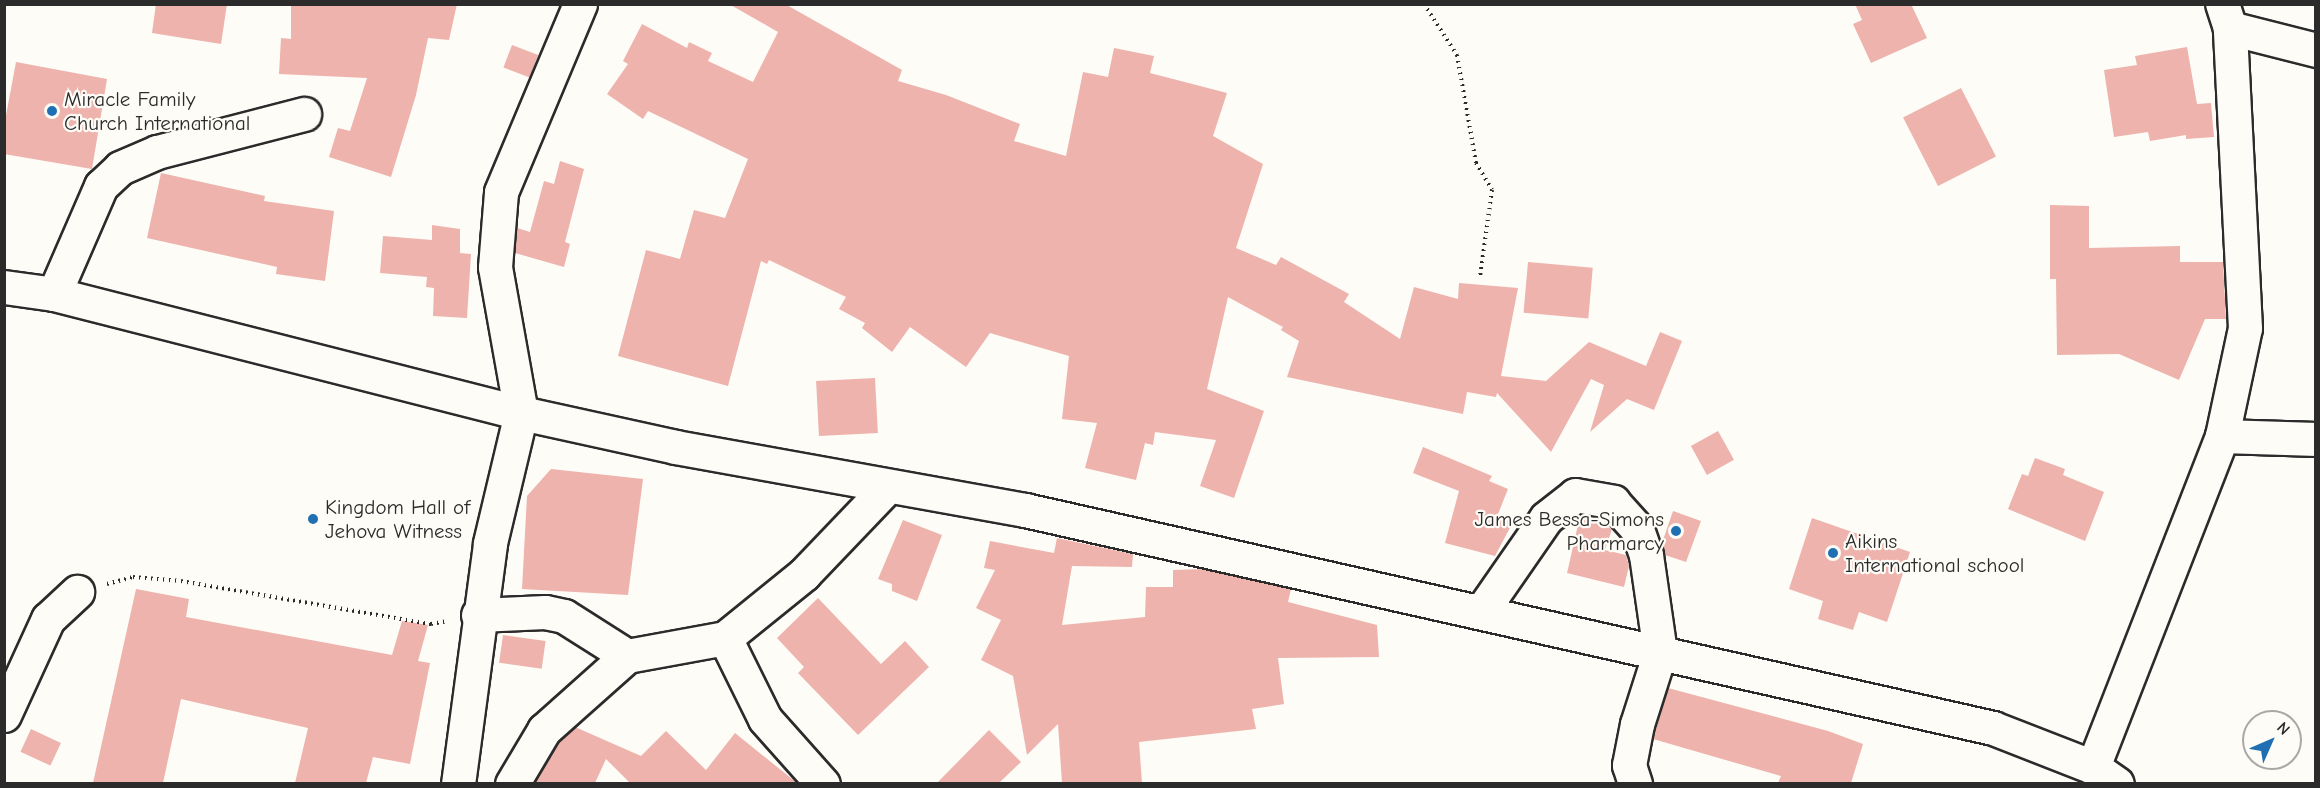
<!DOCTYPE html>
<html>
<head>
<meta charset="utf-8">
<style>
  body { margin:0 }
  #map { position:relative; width:2320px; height:788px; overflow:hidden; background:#fdfcf7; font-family:"Comic Neue",sans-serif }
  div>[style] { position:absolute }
  .building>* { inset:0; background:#eeb3ac; transform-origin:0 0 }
  .path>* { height:4px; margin-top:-2px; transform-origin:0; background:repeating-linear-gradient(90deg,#2b2b2b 0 1.5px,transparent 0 6px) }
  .roads { filter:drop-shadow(2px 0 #2b2b2b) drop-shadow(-2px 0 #2b2b2b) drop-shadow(0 2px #2b2b2b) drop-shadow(0 -2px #2b2b2b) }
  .minor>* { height:33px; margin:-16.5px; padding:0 16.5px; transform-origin:16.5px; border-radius:16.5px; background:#fdfcf7 }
  .dots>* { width:16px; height:16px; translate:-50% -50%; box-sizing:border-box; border:3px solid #fdfcf7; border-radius:50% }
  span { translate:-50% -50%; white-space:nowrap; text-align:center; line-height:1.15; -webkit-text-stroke:4.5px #fdfcf7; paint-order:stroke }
  .poi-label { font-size:21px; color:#2b2b2b }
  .left { translate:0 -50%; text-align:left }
  .right { translate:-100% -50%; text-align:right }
  .frame { position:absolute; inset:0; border:6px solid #2b2b2b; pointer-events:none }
  .north { position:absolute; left:2242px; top:710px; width:60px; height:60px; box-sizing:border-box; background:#fdfcf7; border:2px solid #a9a8a5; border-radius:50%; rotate:45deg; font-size:16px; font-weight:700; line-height:24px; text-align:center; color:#2b2b2b }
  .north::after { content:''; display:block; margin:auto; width:21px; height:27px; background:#1f6fb2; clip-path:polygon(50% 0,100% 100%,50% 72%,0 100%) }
</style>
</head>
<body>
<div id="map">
  <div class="building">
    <div style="clip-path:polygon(156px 4px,227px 4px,221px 44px,152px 33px)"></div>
    <div style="clip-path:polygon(291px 4px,457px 4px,449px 40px,428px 38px,416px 95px,391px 177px,329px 157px,338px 128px,350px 131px,367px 78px,279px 74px,281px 38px,291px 39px)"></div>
    <div style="clip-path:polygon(729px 4px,785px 4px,902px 70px,898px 81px,946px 95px,1020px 124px,1014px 141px,1066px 156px,1083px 72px,1108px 77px,1114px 48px,1154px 56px,1150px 73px,1227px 93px,1213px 136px,1263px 164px,1236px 248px,1276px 265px,1281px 257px,1349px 294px,1344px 302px,1400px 339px,1414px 287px,1458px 299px,1459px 283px,1518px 288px,1501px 376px,1546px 381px,1589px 342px,1646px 366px,1660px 332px,1682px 341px,1654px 410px,1627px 399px,1590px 432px,1604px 385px,1591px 379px,1551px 452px,1497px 393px,1496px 397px,1467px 392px,1463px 414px,1287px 377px,1299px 341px,1281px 330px,1283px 327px,1228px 297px,1207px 389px,1264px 411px,1234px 498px,1200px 486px,1216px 440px,1155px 432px,1153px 445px,1145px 443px,1136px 480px,1085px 468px,1097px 423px,1062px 419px,1069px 356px,990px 333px,966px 367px,910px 327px,892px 352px,862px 328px,865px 323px,839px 309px,846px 297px,769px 260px,767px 264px,761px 261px,728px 386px,618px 356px,646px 250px,680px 259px,694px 210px,725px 218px,748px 159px,648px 111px,643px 119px,607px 94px,628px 64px,623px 61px,642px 24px,687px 48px,689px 42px,712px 53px,708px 61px,753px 82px,778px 32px)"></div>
    <div style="clip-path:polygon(1855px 4px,1911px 4px,1927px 38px,1871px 63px,1853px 24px,1862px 20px)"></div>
    <div style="left:512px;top:45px;width:28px;height:24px;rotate:21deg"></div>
    <div style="clip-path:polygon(2187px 47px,2197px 104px,2211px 103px,2214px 137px,2186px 139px,2186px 135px,2150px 141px,2148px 132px,2114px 137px,2104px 70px,2137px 65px,2135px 56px)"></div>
    <div style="clip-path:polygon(16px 62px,107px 79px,92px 169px,4px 154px,4px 126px)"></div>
    <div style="left:1961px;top:88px;width:77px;height:65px;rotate:63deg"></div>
    <div style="clip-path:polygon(560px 161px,584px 169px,565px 242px,570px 244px,564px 267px,515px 253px,517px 228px,530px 232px,544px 181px,554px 184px)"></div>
    <div style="clip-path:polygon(161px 173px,265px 196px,264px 201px,334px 211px,325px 281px,276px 274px,277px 267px,147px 238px)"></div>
    <div style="clip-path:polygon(2050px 205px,2089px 206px,2089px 248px,2180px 246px,2180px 262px,2223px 262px,2226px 319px,2205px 319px,2179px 380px,2119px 354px,2057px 355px,2056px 279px,2050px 279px)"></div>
    <div style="clip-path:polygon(432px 225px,460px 229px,460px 253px,471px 254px,467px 318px,433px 316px,434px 288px,426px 287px,427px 277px,380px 273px,383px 236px,432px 240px)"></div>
    <div style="left:1528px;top:262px;width:65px;height:51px;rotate:5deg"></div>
    <div style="left:875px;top:378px;width:55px;height:59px;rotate:87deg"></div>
    <div style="left:1718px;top:431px;width:33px;height:31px;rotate:61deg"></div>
    <div style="clip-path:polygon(1423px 447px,1492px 476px,1489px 481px,1508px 489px,1498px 514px,1513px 522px,1495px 556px,1445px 543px,1459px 491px,1413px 473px)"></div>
    <div style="clip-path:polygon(2035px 458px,2065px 469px,2063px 475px,2104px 492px,2085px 541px,2008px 509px,2022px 474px,2028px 476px)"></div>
    <div style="clip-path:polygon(551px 469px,643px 479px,628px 595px,522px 589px,527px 496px)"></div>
    <div style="clip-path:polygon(1673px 511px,1701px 521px,1686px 562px,1665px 555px,1662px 543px)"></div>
    <div style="clip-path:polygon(1580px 516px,1612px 529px,1605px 550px,1626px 555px,1629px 566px,1624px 587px,1567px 573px)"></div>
    <div style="clip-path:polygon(1812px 518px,1910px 552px,1887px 622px,1859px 612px,1853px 630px,1818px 619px,1823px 601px,1789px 589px)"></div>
    <div style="clip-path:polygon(903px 520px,942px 535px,917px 601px,892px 591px,892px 584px,878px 579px)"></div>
    <div style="clip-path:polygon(1057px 538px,1133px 554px,1132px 567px,1072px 566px,1062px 625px,1145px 617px,1146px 587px,1173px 587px,1173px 570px,1203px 569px,1291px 589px,1288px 602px,1377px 625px,1379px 657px,1278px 658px,1284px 704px,1252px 709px,1256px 729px,1139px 742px,1142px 783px,1062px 783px,1058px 724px,1027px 755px,1013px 676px,981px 660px,1001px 620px,976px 608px,995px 570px,984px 568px,990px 541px,1054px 553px)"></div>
    <div style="clip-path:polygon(136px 589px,189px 599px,186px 617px,392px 655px,402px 621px,428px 625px,418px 661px,430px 663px,410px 764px,373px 757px,366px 783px,295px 783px,308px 728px,181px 699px,163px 783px,93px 783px)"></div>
    <div style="clip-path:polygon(818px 598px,881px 664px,905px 641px,929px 667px,858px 735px,798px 673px,804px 667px,777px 638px)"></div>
    <div style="left:503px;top:635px;width:43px;height:28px;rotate:8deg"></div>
    <div style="clip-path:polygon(1668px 688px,1828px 731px,1863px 744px,1851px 783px,1778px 783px,1781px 776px,1653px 739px)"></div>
    <div style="clip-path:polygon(575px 727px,641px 756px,666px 731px,706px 770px,735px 733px,797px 783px,630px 783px,606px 759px,595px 783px,534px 783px,559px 742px)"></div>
    <div style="left:31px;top:729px;width:33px;height:25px;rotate:25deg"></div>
    <div style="clip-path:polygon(989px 730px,1021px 762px,999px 783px,937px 783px)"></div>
  </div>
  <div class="path">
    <div style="left:1424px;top:4px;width:61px;rotate:57.1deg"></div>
    <div style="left:1457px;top:55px;width:110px;rotate:80deg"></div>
    <div style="left:1476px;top:163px;width:31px;rotate:59deg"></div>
    <div style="left:1492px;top:190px;width:88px;rotate:97.9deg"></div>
    <div style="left:107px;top:584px;width:27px;rotate:-15deg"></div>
    <div style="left:133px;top:577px;width:48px;rotate:4.8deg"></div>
    <div style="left:181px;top:581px;width:254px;rotate:9.8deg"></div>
    <div style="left:431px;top:624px;width:17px;rotate:-10deg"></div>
  </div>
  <div class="roads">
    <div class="minor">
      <div style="left:2230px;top:28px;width:89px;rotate:14.3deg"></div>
      <div style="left:4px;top:287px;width:50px;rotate:8deg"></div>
      <div style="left:54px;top:294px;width:482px;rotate:14.3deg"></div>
      <div style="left:521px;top:413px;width:148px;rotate:-100.1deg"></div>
      <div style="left:495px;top:267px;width:75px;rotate:-85.4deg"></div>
      <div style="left:501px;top:192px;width:204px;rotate:-67.2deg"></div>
      <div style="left:54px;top:294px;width:118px;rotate:-66.5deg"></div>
      <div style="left:101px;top:186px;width:26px;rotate:-43deg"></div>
      <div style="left:120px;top:168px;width:40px;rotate:-23.4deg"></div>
      <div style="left:157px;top:152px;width:152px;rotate:-14.5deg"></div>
      <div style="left:2222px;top:436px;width:94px;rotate:1.8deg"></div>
      <div style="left:1481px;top:612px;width:114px;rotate:-55.3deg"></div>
      <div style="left:1546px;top:518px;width:37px;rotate:-38deg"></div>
      <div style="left:1575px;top:495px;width:39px;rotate:10deg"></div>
      <div style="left:1613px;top:502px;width:36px;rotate:48deg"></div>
      <div style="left:1637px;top:529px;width:28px;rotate:71deg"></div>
      <div style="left:1646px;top:555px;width:98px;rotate:81.8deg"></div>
      <div style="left:1660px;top:652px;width:76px;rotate:107.7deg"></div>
      <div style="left:1637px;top:724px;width:42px;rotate:101deg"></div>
      <div style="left:1629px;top:765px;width:20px;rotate:72deg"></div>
      <div style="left:478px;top:615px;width:67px;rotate:-2.6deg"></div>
      <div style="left:545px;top:612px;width:19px;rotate:12deg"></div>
      <div style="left:564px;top:616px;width:75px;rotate:32.4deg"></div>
      <div style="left:627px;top:656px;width:100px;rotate:-10.4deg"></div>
      <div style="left:725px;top:638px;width:102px;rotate:-39deg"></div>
      <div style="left:804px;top:574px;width:120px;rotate:-46.3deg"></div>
      <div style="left:725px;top:638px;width:90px;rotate:63.7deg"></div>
      <div style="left:765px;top:719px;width:87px;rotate:48.3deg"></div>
      <div style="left:4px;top:715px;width:106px;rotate:-65.4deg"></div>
      <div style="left:48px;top:619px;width:40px;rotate:-43deg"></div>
      <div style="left:2093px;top:767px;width:355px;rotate:-68.7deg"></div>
      <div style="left:2222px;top:436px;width:110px;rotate:-78deg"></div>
      <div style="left:2245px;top:328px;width:300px;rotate:-92.9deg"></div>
      <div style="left:2230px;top:28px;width:25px;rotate:-108deg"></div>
      <div style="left:458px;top:784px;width:243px;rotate:-82.4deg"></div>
      <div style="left:490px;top:543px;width:134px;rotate:-76.6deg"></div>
      <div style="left:521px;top:413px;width:158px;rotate:12.4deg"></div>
      <div style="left:675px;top:447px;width:356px;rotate:10.2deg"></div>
      <div style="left:1025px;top:510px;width:992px;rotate:12.69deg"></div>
      <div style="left:1993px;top:728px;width:107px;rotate:21.3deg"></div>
      <div style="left:2093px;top:767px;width:29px;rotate:35deg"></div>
      <div style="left:512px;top:784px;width:63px;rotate:-59.3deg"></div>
      <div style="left:544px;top:730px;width:111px;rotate:-41.7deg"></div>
    </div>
  </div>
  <div class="dots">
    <div style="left:52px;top:111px;background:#1f6fb2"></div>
    <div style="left:313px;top:519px;background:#1f6fb2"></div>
    <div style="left:1676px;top:531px;background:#1f6fb2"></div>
    <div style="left:1833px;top:553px;background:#1f6fb2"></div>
  </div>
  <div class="poi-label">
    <span class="left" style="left:64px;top:111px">Miracle Family<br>Church International</span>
    <span class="left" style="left:325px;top:519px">Kingdom Hall of<br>Jehova Witness</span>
    <span class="right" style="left:1664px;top:531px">James Bessa-Simons<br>Pharmarcy</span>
    <span class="left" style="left:1845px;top:553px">Aikins<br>International school</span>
  </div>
  <div class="frame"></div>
  <div class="north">N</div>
</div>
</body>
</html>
